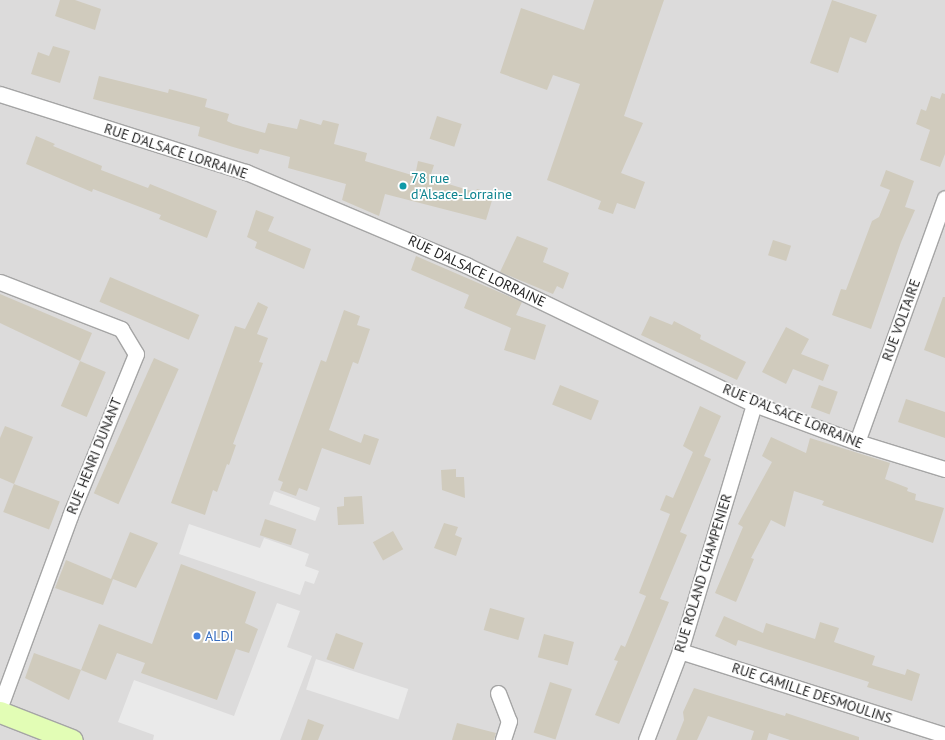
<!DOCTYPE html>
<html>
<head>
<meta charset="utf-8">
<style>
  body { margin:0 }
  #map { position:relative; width:945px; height:740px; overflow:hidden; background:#f0efe4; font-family:"PT Sans",sans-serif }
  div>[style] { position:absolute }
  .residential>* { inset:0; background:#dcdbdb; transform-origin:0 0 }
  .parking>* { inset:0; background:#eaeaea; transform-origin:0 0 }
  .building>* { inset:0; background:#d0cbbd; transform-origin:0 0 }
  .roads { filter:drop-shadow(1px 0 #a5a5a5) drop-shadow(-1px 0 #a5a5a5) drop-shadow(0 1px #a5a5a5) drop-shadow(0 -1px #a5a5a5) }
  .minor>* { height:15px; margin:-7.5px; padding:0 7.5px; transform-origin:7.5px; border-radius:7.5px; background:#fff }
  .secondary>* { height:21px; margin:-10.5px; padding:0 10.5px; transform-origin:10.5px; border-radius:10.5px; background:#e2fdb5 }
  .dots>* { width:11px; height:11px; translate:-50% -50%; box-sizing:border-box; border:2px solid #fff; border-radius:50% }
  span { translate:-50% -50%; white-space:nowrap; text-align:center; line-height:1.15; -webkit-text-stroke:3.5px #fff; paint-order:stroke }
  .street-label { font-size:14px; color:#1e1e1e }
  .culture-label { font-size:14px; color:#0d838f }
  .left { translate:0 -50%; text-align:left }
  .shop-label { font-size:14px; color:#366cbe }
</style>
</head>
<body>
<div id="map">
  <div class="residential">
    <div style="left:0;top:0;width:945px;height:740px"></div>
  </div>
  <div class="parking">
    <div style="left:274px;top:491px;width:49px;height:14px;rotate:20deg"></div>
    <div style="clip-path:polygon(189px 524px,260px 548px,264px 538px,309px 554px,305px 566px,319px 571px,314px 584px,305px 581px,300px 595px,179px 554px)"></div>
    <div style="clip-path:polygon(277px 603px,300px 611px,287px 647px,312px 656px,280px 740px,153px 740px,154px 735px,118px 722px,134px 680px,234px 716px)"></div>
    <div style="left:316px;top:659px;width:97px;height:32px;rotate:18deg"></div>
  </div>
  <div class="building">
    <div style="clip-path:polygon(60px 0,75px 0,101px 9px,95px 30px,55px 16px)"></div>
    <div style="clip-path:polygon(594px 0,664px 0,624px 116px,643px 123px,621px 173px,645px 182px,635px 209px,617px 203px,613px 214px,598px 209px,601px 201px,547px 180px,580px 84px,553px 75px,547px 90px,500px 73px,521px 8px,584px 30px)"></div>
    <div style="clip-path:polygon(832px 0,877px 15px,866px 43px,850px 37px,838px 73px,810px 63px)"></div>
    <div style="clip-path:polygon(53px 46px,70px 51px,60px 83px,31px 74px,38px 52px,49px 56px)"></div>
    <div style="clip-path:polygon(99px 76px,168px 93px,169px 89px,207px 99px,205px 107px,229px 114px,227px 121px,233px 124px,265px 133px,268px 123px,297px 129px,300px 119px,321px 125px,323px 120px,339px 124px,334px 144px,367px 153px,365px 161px,415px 176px,418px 161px,434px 165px,431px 174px,436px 175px,435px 180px,475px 192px,477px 189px,494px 194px,486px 220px,385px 194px,379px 216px,342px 200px,346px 184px,288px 168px,290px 157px,260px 149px,258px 154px,233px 147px,198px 136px,200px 127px,93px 99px)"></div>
    <div style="clip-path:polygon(942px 93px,945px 94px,945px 154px,940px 167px,920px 160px,930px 130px,916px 124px,921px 109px,926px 111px,931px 96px,940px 99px)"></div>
    <div style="left:437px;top:116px;width:26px;height:24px;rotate:18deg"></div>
    <div style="clip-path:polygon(36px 136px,55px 144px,53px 146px,102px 166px,101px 170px,148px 188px,150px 184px,217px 211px,207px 238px,159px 219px,161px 215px,93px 189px,92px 192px,26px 164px)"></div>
    <div style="clip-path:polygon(886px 170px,914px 181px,905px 207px,915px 210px,901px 242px,871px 329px,832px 315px,841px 289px,846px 290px,872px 221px,879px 217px,890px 190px,880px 186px)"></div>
    <div style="clip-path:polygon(256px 210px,274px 217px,268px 231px,311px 249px,304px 269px,255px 248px,257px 242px,247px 237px)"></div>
    <div style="clip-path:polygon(517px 236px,548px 248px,543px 262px,569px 273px,563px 289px,557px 286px,553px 294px,500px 272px)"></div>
    <div style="left:773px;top:240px;width:19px;height:16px;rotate:18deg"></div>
    <div style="clip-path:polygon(416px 256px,522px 302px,516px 315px,546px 325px,535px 360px,504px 350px,511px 328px,464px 308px,469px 295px,411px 270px)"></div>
    <div style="left:110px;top:277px;width:97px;height:27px;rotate:23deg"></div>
    <div style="clip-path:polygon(0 294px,92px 333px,80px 361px,0 323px)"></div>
    <div style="clip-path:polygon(943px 297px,945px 297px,945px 358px,924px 350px)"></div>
    <div style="clip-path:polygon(258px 302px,268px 307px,257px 334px,268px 338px,259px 362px,263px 363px,233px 444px,236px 445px,229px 465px,227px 464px,217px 492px,213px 490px,205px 515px,171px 503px,235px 326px,245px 329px)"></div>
    <div style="clip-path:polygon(344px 310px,360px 316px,357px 325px,370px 329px,358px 364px,353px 362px,329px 430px,361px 443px,364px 434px,379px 439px,370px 465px,322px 448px,307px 491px,299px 488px,296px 496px,280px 490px,283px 482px,278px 480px,321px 360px,326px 362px)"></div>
    <div style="clip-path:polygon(650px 316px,672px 325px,674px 321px,701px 335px,700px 339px,746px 362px,737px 380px,641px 335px)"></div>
    <div style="clip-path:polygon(786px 327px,809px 339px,801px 354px,829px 365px,823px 381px,793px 369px,786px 384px,762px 372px)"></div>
    <div style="left:154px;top:358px;width:27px;height:148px;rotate:24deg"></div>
    <div style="left:80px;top:361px;width:28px;height:49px;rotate:23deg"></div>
    <div style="left:560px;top:385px;width:42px;height:21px;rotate:22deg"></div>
    <div style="left:819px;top:385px;width:20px;height:24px;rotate:20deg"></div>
    <div style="clip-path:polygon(906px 399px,945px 412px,945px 438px,898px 422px)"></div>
    <div style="clip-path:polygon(700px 406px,721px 416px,704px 456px,711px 459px,680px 532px,687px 535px,660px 599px,669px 602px,619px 724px,595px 715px,618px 661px,614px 660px,621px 645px,625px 647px,646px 596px,639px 593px,670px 514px,660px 510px,666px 495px,673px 498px,693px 452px,683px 446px)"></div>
    <div style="clip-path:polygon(5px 426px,33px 437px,14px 484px,0 478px,0 438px)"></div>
    <div style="clip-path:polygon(771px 437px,806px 453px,810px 438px,890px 463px,885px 479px,908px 488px,907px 491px,916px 494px,915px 500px,944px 508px,933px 543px,822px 505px,824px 501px,794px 491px,785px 527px,771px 520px,751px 558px,754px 559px,736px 602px,715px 593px,743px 527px,738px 524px,772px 462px,762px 456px)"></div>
    <div style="clip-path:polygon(456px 469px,456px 477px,464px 477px,465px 498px,442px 490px,441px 470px)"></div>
    <div style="left:14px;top:484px;width:49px;height:30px;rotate:21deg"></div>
    <div style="clip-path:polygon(362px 496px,364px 524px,338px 525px,337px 507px,344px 506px,344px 497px)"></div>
    <div style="left:265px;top:519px;width:33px;height:17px;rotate:18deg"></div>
    <div style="clip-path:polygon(444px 523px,458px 527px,455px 535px,462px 538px,456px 556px,434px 548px)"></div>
    <div style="left:393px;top:531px;width:21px;height:23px;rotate:61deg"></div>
    <div style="clip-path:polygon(130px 532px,158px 543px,136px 588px,113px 579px,103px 605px,55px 588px,66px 560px,111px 579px)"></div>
    <div style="clip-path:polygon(181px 564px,256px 592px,245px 623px,258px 629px,249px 653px,236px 649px,217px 700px,141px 673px,145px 663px,117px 653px,106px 680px,81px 670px,99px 624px,152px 644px)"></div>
    <div style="left:490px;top:608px;width:36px;height:23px;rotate:16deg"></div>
    <div style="clip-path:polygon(724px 616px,763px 633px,766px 623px,815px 639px,820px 622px,839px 628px,834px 642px,875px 656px,872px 665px,905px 675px,907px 669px,920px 674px,912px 701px,867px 687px,869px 682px,738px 640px,736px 646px,715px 636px)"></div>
    <div style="left:336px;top:633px;width:29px;height:28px;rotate:20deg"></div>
    <div style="left:544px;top:634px;width:31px;height:24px;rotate:15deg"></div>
    <div style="clip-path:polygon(34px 653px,81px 670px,69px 700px,25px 678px)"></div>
    <div style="left:550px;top:682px;width:23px;height:53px;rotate:18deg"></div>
    <div style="clip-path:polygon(694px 688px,785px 716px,786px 713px,859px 737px,859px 740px,790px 740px,769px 733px,767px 740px,751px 740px,754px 731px,708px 716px,697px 740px,676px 740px,684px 720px,683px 712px)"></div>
    <div style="clip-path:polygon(308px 719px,324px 725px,318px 740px,301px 740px)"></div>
    <div style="clip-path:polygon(457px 723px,496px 733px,494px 740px,452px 740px)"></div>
  </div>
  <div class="roads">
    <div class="minor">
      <div style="left:0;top:94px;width:258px;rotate:17.6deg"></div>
      <div style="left:246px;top:172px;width:239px;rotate:22.9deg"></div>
      <div style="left:466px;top:265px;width:320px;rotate:25.8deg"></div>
      <div style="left:754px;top:404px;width:110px;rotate:20.3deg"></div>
      <div style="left:857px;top:442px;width:92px;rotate:17.1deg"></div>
      <div style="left:0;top:282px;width:130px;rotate:21.2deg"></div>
      <div style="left:121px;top:329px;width:29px;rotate:59deg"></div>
      <div style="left:136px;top:354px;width:175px;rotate:112.2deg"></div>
      <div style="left:70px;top:516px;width:202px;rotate:110.2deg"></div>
      <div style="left:857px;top:442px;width:259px;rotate:-70.2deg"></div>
      <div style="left:680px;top:651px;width:278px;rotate:17.6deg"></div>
      <div style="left:498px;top:693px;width:30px;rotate:69deg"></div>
      <div style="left:509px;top:721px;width:20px;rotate:108deg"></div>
      <div style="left:646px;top:740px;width:95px;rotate:-69.1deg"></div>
      <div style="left:680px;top:651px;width:258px;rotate:-73.3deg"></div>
    </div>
    <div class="secondary">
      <div style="left:0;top:712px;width:77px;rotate:21.3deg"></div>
    </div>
  </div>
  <div class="dots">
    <div style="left:403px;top:186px;background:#0f9aa8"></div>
    <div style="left:197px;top:636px;background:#3f7fe0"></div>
  </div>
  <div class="street-label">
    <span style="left:176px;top:151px;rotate:18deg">RUE D'ALSACE LORRAINE</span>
    <span style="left:477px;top:271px;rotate:25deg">RUE D'ALSACE LORRAINE</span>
    <span style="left:901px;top:320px;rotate:-70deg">RUE VOLTAIRE</span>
    <span style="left:793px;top:416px;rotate:22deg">RUE D'ALSACE LORRAINE</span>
    <span style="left:94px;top:456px;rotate:-68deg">RUE HENRI DUNANT</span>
    <span style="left:703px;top:573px;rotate:-73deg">RUE ROLAND CHAMPENIER</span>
    <span style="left:812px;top:693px;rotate:18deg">RUE CAMILLE DESMOULINS</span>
  </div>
  <div class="culture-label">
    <span class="left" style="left:411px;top:186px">78 rue<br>d'Alsace-Lorraine</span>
  </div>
  <div class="shop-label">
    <span class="left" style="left:205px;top:636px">ALDI</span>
  </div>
</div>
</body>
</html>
